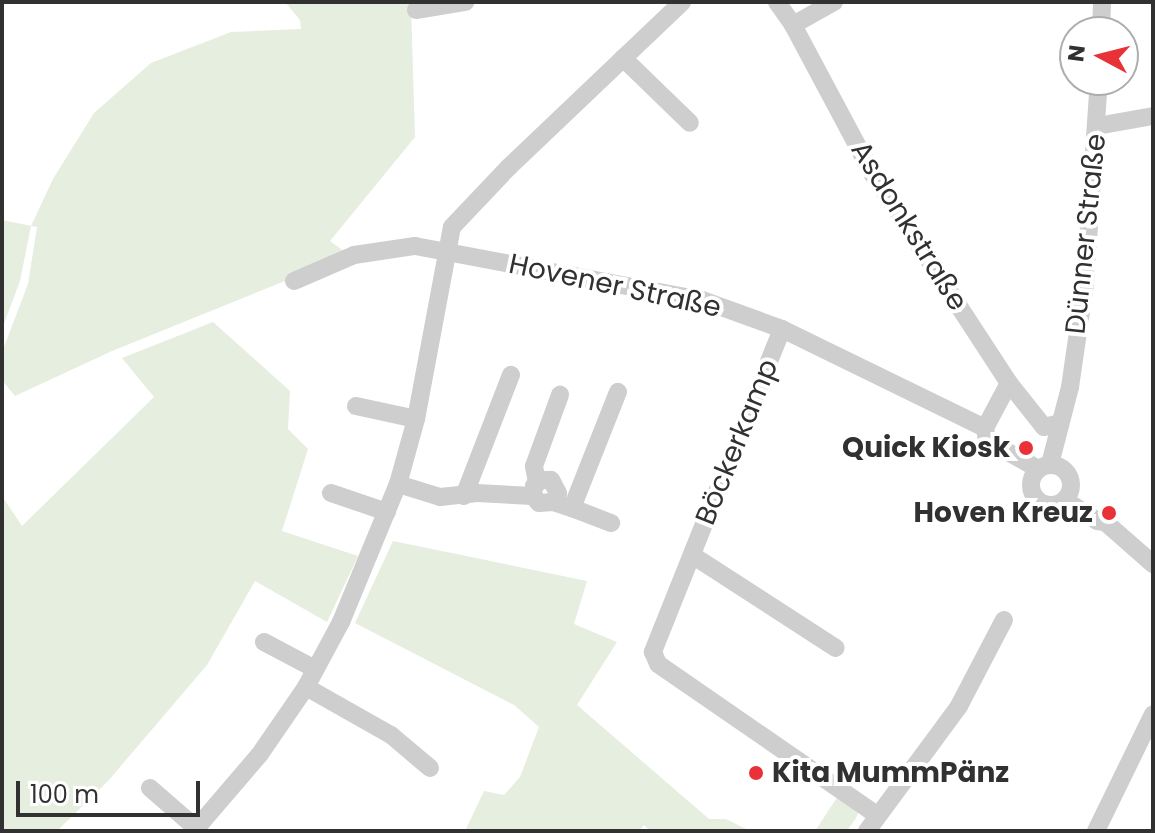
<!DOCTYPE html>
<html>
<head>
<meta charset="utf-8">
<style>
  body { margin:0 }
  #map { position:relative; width:1155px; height:833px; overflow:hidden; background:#fff; font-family:Poppins,sans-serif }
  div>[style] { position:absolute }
  .green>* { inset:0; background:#e6eedf }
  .minor>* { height:18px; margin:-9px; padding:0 9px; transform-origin:9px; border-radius:9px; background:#cecece }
  .minor>.ring { margin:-9px; padding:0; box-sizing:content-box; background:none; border:18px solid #cecece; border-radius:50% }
  .dots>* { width:22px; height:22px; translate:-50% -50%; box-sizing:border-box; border:4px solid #fff; border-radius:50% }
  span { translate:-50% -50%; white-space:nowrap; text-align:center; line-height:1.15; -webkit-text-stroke:8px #fff; paint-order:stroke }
  .street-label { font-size:28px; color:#313131 }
  .poi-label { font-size:28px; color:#313131; font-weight:700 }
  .right { translate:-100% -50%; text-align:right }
  .left { translate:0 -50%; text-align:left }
  .frame { position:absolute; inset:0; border:4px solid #313131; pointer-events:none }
  .north { position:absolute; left:1059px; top:16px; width:80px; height:80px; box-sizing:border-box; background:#fff; border:2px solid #adadad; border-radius:50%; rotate:277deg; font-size:22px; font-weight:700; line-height:32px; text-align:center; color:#313131 }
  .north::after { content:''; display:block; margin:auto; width:28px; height:36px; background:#e93237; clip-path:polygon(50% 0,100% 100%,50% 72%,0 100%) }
  .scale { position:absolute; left:16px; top:781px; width:184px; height:36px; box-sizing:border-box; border:4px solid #313131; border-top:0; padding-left:10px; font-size:24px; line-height:28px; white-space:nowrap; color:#313131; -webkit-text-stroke:6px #fff; paint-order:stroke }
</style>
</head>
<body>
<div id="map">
  <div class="green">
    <div style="clip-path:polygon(285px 2px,408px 2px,411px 5px,415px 137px,330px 241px,349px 255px,112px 351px,15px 396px,2px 380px,2px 352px,28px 284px,37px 227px,31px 226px,20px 281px,2px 329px,2px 220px,31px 226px,53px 179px,94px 113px,151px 63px,231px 32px,301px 29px,300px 20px)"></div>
    <div style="clip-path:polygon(213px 322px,290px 391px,288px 429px,308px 449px,282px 531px,358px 556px,327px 622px,255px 581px,207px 665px,108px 781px,57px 831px,2px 831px,2px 496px,22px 526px,154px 397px,122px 358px)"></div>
    <div style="clip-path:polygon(393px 541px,587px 581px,574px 624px,617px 642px,577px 705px,709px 819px,726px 819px,750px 831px,650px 831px,644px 825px,639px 831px,465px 831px,484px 791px,504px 795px,520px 777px,539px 727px,514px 705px,355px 623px)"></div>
    <div style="clip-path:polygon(838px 796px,858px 813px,856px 818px,847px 831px,815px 831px)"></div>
  </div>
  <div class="minor">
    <div style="left:777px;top:2px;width:28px;rotate:55deg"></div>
    <div style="left:793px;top:25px;width:168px;rotate:61.9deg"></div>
    <div style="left:872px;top:173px;width:251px;rotate:56.9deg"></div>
    <div style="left:1009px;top:383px;width:56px;rotate:51.5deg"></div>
    <div style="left:1044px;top:427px;width:16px;rotate:-14deg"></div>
    <div style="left:416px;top:10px;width:50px;rotate:-9.3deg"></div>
    <div style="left:793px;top:25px;width:47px;rotate:-29.3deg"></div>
    <div style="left:1101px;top:32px;width:30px;rotate:-88deg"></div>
    <div style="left:623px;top:58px;width:93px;rotate:44.1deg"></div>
    <div style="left:1097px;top:126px;width:57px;rotate:-10.1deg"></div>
    <div style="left:294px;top:281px;width:65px;rotate:-23.4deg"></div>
    <div style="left:354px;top:255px;width:62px;rotate:-8.4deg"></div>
    <div style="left:415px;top:246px;width:292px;rotate:10.7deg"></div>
    <div style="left:702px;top:300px;width:85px;rotate:19.9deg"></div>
    <div style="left:782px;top:329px;width:226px;rotate:26deg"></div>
    <div style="left:782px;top:329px;width:348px;rotate:111.8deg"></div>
    <div style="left:653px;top:652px;width:13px;rotate:67deg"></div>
    <div style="left:658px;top:664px;width:267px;rotate:34.6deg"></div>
    <div style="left:356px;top:406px;width:61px;rotate:12.2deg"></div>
    <div style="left:985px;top:428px;width:12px;rotate:81deg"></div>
    <div style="left:987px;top:440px;width:59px;rotate:29.6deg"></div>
    <div style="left:985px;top:428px;width:51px;rotate:-61.9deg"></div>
    <div style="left:1050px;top:464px;width:80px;rotate:-75.4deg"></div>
    <div style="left:1070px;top:387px;width:104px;rotate:-81.7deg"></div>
    <div style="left:1085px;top:284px;width:204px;rotate:-86.1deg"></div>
    <div class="ring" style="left:1031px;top:465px;width:22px;height:22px"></div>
    <div style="left:537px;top:482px;width:16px;rotate:-101deg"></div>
    <div style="left:534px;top:466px;width:76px;rotate:-69.9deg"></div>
    <div style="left:398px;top:484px;width:44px;rotate:17.2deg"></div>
    <div style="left:440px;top:497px;width:37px;rotate:-6deg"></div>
    <div style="left:477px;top:493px;width:56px;rotate:3.1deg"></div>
    <div style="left:331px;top:493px;width:59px;rotate:18.7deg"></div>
    <div style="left:464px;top:496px;width:130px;rotate:-68.8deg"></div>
    <div style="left:1065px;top:500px;width:38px;rotate:33deg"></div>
    <div style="left:1097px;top:521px;width:8px;rotate:7deg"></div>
    <div style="left:1105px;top:522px;width:64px;rotate:41.2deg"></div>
    <div style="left:553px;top:502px;width:10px;rotate:-61deg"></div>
    <div style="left:558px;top:493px;width:15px;rotate:-118deg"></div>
    <div style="left:551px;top:480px;width:10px;rotate:180deg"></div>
    <div style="left:541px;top:480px;width:9px;rotate:139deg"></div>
    <div style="left:534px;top:486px;width:10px;rotate:96deg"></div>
    <div style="left:533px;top:496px;width:9px;rotate:49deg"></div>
    <div style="left:539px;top:503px;width:14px;rotate:-4deg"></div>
    <div style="left:553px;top:502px;width:20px;rotate:18deg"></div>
    <div style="left:572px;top:508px;width:125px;rotate:-68.4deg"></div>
    <div style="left:572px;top:508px;width:42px;rotate:21deg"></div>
    <div style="left:692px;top:555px;width:171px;rotate:32.9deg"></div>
    <div style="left:264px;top:642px;width:58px;rotate:27.9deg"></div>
    <div style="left:306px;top:687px;width:98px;rotate:29.5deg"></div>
    <div style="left:391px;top:735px;width:51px;rotate:40.2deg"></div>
    <div style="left:150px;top:788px;width:61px;rotate:41deg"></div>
    <div style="left:194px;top:831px;width:101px;rotate:-49.4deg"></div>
    <div style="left:260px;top:754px;width:81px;rotate:-55.5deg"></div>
    <div style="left:306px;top:687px;width:74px;rotate:-61.7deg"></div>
    <div style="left:341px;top:622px;width:149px;rotate:-67.6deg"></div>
    <div style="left:398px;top:484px;width:67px;rotate:-74.5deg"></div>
    <div style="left:416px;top:419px;width:195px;rotate:-79.4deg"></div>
    <div style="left:452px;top:227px;width:83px;rotate:-46.5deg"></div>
    <div style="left:509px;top:167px;width:239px;rotate:-43.6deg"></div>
    <div style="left:867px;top:831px;width:155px;rotate:-53.6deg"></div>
    <div style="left:959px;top:706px;width:97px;rotate:-62.4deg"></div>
    <div style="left:1096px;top:831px;width:130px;rotate:-64deg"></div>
  </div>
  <div class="dots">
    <div style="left:1026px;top:448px;background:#e93237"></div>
    <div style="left:1109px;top:513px;background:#e93237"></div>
    <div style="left:756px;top:773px;background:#e93237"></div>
  </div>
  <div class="street-label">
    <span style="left:909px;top:226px;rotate:58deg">Asdonkstraße</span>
    <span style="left:1086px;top:234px;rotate:-84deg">Dünner Straße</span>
    <span style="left:615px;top:286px;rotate:12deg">Hovener Straße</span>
    <span style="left:737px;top:442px;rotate:-68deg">Böckerkamp</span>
  </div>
  <div class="poi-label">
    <span class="right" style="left:1010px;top:448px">Quick Kiosk</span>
    <span class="right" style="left:1093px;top:513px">Hoven Kreuz</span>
    <span class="left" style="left:772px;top:773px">Kita MummPänz</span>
  </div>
  <div class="frame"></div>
  <div class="north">N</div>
  <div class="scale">100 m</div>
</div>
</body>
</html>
